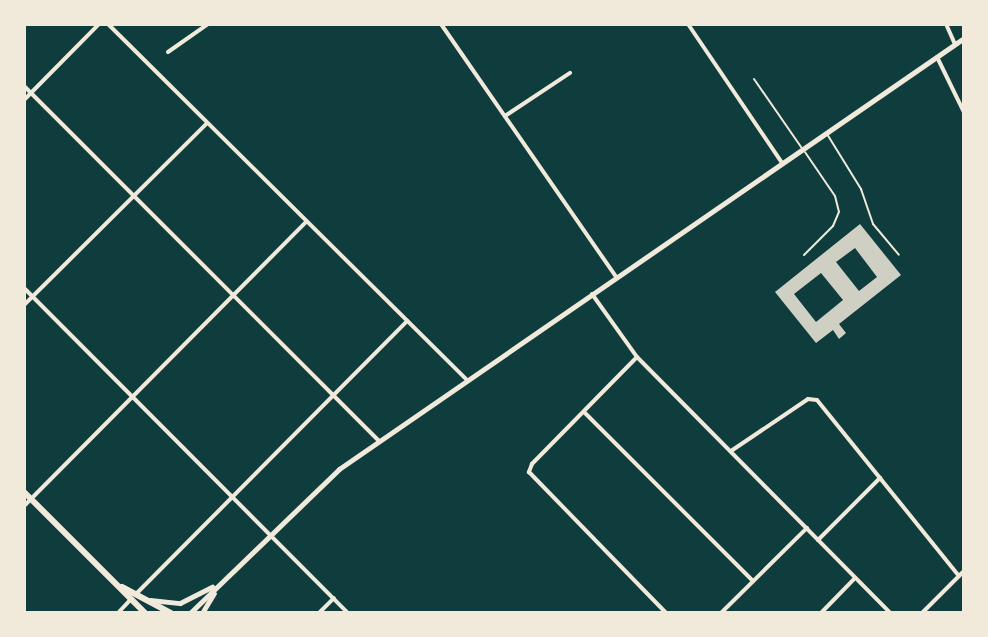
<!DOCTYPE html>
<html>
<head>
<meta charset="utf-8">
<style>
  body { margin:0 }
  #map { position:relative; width:988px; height:637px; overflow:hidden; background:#0f3d3e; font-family:Overpass,sans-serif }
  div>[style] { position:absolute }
  .building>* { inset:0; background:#cfcfc3 }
  .service>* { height:2px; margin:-1px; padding:0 1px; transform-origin:1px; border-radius:1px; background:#f1e9da }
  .minor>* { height:4px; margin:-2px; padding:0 2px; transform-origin:2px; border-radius:2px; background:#f1e9da }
  .secondary>* { height:5px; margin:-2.5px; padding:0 2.5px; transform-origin:2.5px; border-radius:2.5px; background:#f1e9da }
  .primary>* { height:6px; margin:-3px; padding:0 3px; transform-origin:3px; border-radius:3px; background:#f1e9da }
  span { translate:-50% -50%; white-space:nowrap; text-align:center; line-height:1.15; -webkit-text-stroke:8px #f1e9da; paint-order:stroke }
  .frame { position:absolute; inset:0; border:26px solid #f1e9da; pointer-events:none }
</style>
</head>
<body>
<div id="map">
  <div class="building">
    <div style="clip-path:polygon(evenodd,860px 224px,901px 275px,839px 324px,846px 333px,839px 339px,833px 330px,816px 343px,775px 292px,860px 224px,855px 248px,877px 277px,859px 291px,836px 262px,855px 248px,860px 224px,821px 273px,843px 300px,816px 322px,794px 294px,821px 273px)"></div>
  </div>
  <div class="service">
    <div style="left:754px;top:79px;width:83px;rotate:55.3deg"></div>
    <div style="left:827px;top:134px;width:65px;rotate:58.3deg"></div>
    <div style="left:861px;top:189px;width:37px;rotate:71deg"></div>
    <div style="left:873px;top:224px;width:40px;rotate:50deg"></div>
    <div style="left:804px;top:255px;width:41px;rotate:-45deg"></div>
    <div style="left:833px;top:226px;width:15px;rotate:-67deg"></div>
    <div style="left:839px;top:212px;width:16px;rotate:-104deg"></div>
    <div style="left:835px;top:196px;width:53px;rotate:-124.3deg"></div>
  </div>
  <div class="minor">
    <div style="left:108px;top:24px;width:504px;rotate:44.76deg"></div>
    <div style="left:441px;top:24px;width:308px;rotate:55.3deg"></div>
    <div style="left:688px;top:24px;width:168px;rotate:55.9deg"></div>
    <div style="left:946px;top:24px;width:22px;rotate:66deg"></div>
    <div style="left:168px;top:52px;width:49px;rotate:-35deg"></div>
    <div style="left:937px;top:57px;width:61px;rotate:63.9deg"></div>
    <div style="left:24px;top:86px;width:501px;rotate:45deg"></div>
    <div style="left:24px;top:100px;width:107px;rotate:-45.4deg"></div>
    <div style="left:505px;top:116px;width:78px;rotate:-33.5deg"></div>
    <div style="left:24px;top:288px;width:459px;rotate:45.1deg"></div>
    <div style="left:592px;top:294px;width:77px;rotate:54.5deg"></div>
    <div style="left:637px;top:357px;width:360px;rotate:45.3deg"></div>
    <div style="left:24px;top:305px;width:258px;rotate:-44.8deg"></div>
    <div style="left:637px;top:357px;width:150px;rotate:134.5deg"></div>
    <div style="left:532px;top:464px;width:9px;rotate:111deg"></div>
    <div style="left:529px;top:472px;width:197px;rotate:45.8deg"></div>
    <div style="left:584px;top:412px;width:239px;rotate:45deg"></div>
    <div style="left:731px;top:451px;width:93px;rotate:-34deg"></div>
    <div style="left:808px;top:399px;width:9px;rotate:6deg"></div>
    <div style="left:817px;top:400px;width:226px;rotate:51.1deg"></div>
    <div style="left:24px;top:506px;width:400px;rotate:-45.2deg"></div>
    <div style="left:818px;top:540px;width:88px;rotate:-45deg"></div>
    <div style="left:136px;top:594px;width:385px;rotate:-45.2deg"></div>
    <div style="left:118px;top:613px;width:19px;rotate:-47deg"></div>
    <div style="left:319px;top:613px;width:21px;rotate:-45deg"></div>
    <div style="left:721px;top:613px;width:121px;rotate:-44.7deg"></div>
    <div style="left:821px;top:613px;width:49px;rotate:-45.8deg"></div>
    <div style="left:922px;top:613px;width:59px;rotate:-45deg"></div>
  </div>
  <div class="secondary">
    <div style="left:150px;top:600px;width:30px;rotate:6deg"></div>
    <div style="left:180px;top:603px;width:36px;rotate:-27deg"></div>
    <div style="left:190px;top:613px;width:207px;rotate:-44deg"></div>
    <div style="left:339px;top:469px;width:759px;rotate:-34.59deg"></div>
    <div style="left:202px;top:613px;width:23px;rotate:-59deg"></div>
  </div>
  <div class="primary">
    <div style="left:24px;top:492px;width:171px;rotate:45deg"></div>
    <div style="left:122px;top:587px;width:55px;rotate:28deg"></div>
  </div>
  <div class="frame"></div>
</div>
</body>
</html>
